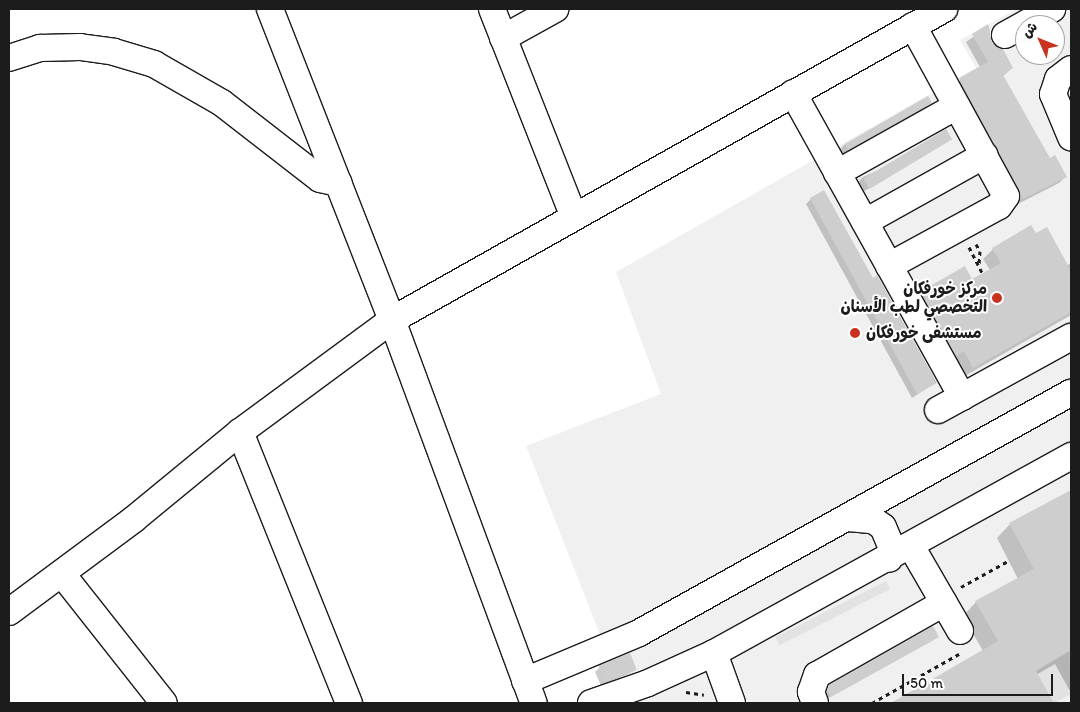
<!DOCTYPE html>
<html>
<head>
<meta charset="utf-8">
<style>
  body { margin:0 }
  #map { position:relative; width:1080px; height:712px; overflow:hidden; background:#fff; font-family:Itim,"Playpen Sans Arabic",sans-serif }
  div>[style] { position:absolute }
  .built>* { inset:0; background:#f0f0f0 }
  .green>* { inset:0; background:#e2e2e2; transform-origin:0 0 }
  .shadow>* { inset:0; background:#0003 }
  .building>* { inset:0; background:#cecece; transform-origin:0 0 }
  .path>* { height:3px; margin-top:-1.5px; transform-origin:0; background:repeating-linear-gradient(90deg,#1c1c1c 0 4px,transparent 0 8px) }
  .roads { filter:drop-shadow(1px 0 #1c1c1c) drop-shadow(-1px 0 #1c1c1c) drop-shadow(0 1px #1c1c1c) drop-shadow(0 -1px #1c1c1c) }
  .minor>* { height:26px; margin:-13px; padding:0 13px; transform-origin:13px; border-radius:13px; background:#fff }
  .dots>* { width:14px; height:14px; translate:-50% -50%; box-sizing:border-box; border:2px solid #fff; border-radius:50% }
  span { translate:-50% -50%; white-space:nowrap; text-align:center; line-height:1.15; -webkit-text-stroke:4px #fff; paint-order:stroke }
  .poi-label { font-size:16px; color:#1c1c1c; font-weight:700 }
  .right { translate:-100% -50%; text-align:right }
  .left { translate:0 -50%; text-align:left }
  .frame { position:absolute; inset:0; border:10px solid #1c1c1c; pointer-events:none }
  .north { position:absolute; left:1015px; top:15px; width:50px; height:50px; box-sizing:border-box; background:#fff; border:1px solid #a4a4a4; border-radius:50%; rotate:314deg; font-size:14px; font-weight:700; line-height:20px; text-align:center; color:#1c1c1c }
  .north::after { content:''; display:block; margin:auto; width:18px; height:22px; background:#c8321e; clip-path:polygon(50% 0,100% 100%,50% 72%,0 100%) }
  .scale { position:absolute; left:902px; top:674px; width:151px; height:22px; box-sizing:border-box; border:2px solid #1c1c1c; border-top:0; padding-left:6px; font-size:15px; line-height:18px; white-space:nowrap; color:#1c1c1c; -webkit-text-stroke:4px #fff; paint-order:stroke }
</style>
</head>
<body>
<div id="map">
  <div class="built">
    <div style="clip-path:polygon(evenodd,1016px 9px,1071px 9px,1071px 703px,627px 703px,617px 678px,606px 683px,599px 665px,610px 660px,526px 446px,661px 394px,616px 272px,976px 68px,960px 40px,1016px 9px,1025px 25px,1055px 25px,1055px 55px,1025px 55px,1025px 25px)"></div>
  </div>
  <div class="green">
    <div style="left:886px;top:581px;width:9px;height:124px;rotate:63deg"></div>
    <div style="clip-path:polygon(1069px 651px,1071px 694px,1054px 703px,1036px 671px)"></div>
  </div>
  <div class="shadow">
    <div style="clip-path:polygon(989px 26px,991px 43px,1012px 68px,1002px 77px,1050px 159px,1066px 176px,1059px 183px,1016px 205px,952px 86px,980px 67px,966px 42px)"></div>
    <div style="clip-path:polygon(930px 103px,925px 108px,843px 154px,840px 149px,845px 144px)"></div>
    <div style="clip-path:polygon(950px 139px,863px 192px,858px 182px,863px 177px)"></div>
    <div style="clip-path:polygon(811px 199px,873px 279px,935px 383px,912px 398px,806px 204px)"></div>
    <div style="clip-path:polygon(1035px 235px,1066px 265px,1071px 264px,1071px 315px,963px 377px,921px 297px,931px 287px,971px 280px,990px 270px,983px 259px,993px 249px)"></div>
    <div style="clip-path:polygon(1071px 492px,1071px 693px,1055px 664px,1036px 675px,1053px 703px,894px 703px,983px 651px,963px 616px,976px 602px,1018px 579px,997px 538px,1010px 524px)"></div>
    <div style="clip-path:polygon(935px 639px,828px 698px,826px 694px,830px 686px)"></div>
    <div style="clip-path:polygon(600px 667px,636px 670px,601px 686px,595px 672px)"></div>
  </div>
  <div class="building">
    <div style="clip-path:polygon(988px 24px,992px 43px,1003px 49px,1013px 68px,1003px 75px,1050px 158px,1055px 155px,1067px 177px,1023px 199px,959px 78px,988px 62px,972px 34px)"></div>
    <div style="left:928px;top:96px;width:8px;height:96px;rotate:60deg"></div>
    <div style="left:946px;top:129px;width:12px;height:96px;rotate:59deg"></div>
    <div style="clip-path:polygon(824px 190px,873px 278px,877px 275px,937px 383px,917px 394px,810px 198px)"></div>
    <div style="clip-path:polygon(1031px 225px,1036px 233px,1047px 227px,1071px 271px,1071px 312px,973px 368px,964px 351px,956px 356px,923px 296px,932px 291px,930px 286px,965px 266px,972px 279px,1001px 263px,992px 248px)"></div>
    <div style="clip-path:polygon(1071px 490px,1071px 650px,1036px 671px,1054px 703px,891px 703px,998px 641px,975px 601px,1034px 569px,1009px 523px)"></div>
    <div style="clip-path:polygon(933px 626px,939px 637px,831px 697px,827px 691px,829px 685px)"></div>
    <div style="left:630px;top:653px;width:18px;height:34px;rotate:68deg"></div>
  </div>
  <div class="path">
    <div style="left:976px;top:244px;width:8px;rotate:60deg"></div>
    <div style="left:980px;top:251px;width:13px;rotate:94deg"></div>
    <div style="left:969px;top:247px;width:29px;rotate:63deg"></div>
    <div style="left:961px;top:587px;width:54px;rotate:-29deg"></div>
    <div style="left:686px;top:692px;width:18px;rotate:9deg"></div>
    <div style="left:872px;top:703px;width:100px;rotate:-29.4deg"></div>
  </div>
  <div class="roads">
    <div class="minor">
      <div style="left:270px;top:9px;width:334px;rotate:68.6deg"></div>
      <div style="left:392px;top:320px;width:408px;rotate:69.7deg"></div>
      <div style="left:492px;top:9px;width:221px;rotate:68.5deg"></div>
      <div style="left:1005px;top:35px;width:54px;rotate:-29deg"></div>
      <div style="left:503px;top:38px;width:60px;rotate:-29.1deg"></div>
      <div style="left:9px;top:58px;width:33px;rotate:-18deg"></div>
      <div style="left:40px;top:48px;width:40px;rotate:-1.4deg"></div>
      <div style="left:80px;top:47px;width:34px;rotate:8deg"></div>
      <div style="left:114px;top:52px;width:42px;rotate:16.7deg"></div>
      <div style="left:154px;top:64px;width:78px;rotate:29.8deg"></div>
      <div style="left:222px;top:103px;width:124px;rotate:37.8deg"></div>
      <div style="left:320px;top:179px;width:19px;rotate:12deg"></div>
      <div style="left:1071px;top:69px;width:16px;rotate:142deg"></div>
      <div style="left:1058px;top:79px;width:16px;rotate:108deg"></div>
      <div style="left:1053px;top:94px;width:47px;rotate:67.3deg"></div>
      <div style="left:793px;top:93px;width:348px;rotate:60.9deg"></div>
      <div style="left:837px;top:173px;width:137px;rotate:-29.2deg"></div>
      <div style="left:865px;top:222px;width:137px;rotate:-29.2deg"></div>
      <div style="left:889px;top:266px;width:125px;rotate:-28.6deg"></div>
      <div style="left:999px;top:206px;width:12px;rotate:-55deg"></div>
      <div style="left:1006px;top:196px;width:194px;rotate:-118.7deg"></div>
      <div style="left:938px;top:410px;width:152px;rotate:-28.8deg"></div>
      <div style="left:240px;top:432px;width:292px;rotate:68.1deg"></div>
      <div style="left:848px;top:518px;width:25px;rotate:5deg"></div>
      <div style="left:873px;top:520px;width:12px;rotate:35deg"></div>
      <div style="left:883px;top:527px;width:23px;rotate:67deg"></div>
      <div style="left:892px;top:548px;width:11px;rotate:105deg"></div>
      <div style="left:911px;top:546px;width:98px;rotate:60deg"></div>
      <div style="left:62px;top:574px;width:164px;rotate:51.7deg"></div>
      <div style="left:9px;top:612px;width:156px;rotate:-36.6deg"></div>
      <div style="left:134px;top:519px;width:137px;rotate:-39.4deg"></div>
      <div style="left:240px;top:432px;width:189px;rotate:-36.4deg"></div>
      <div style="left:392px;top:320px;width:634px;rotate:-29.4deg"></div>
      <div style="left:714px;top:653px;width:53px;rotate:70.2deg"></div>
      <div style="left:525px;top:681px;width:124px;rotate:-22.8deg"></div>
      <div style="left:639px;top:633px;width:494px;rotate:-29.1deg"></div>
      <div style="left:591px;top:703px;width:60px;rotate:-19.3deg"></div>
      <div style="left:648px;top:683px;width:72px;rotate:-24.4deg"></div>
      <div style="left:714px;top:653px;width:408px;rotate:-28.9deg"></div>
      <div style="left:815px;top:703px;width:12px;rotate:-110deg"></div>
      <div style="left:811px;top:692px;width:18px;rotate:-71deg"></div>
      <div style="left:817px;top:675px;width:146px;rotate:-29.6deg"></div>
    </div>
  </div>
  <div class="dots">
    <div style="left:997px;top:298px;background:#c8321e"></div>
    <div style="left:855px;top:333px;background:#c8321e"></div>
  </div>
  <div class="poi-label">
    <span class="right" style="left:987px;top:298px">مركز خورفكان<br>التخصصي لطب الأسنان</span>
    <span class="left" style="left:866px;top:333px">مستشفى خورفكان</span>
  </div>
  <div class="frame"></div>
  <div class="north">ش</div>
  <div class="scale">50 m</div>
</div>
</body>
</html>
